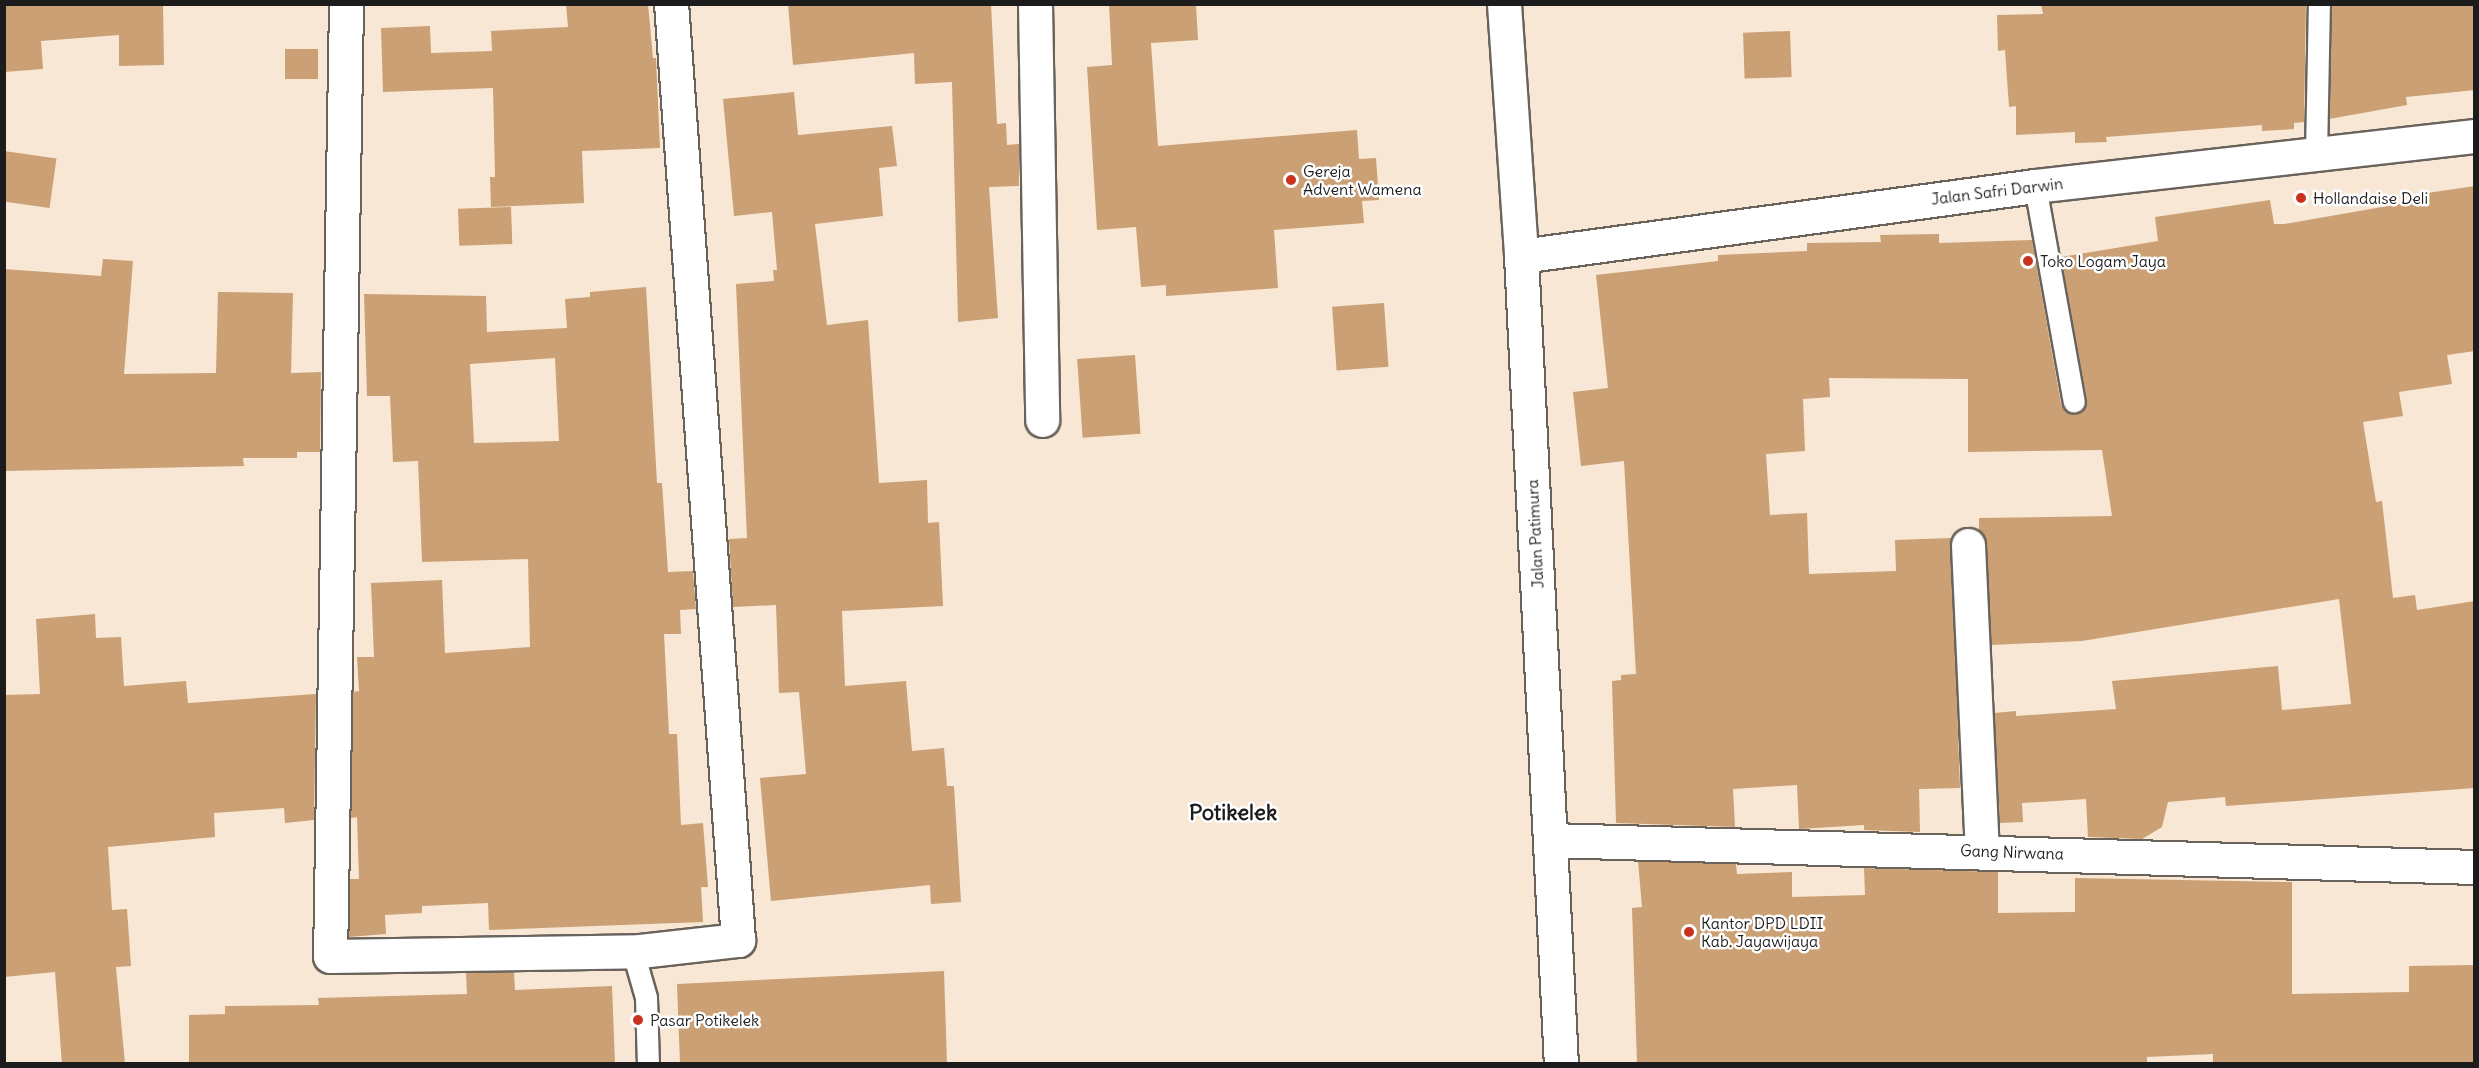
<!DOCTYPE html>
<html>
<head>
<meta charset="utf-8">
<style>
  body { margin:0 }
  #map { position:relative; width:2479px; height:1068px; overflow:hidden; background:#f8e7d4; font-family:Delius,sans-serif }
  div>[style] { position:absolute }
  .building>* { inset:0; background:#caa074; transform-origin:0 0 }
  .roads { filter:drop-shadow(2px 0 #69635c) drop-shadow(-2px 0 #69635c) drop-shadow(0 2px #69635c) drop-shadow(0 -2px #69635c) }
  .lane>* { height:21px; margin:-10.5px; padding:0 10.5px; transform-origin:10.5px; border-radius:10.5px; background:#fff }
  .street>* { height:33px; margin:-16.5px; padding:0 16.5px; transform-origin:16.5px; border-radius:16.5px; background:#fff }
  .secondary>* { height:33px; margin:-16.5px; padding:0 16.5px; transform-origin:16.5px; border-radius:16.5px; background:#fff }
  .dots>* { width:16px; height:16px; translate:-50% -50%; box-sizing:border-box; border:3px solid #fff; border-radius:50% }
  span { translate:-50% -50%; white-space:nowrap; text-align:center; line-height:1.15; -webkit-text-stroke:5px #fff; paint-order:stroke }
  .poi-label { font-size:16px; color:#1c1c1c }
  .left { translate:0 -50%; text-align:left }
  .street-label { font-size:16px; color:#1c1c1c }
  .district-label { font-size:22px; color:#1c1c1c; font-weight:700 }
  .frame { position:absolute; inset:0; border:6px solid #1c1c1c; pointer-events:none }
</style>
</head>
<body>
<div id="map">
  <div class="building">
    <div style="clip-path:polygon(4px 4px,163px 4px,164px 65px,119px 66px,119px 35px,41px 41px,43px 69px,4px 72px)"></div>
    <div style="clip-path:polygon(566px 4px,648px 4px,653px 58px,656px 58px,660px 148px,582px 151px,584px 203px,491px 207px,490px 177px,495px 177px,493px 88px,383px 92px,381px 28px,430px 26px,431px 53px,492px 51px,491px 31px,568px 27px)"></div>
    <div style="clip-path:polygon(788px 4px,991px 4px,997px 124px,1006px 123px,1007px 145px,1019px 144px,1019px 186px,989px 187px,998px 318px,958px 322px,952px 82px,915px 84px,914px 53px,793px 65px)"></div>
    <div style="clip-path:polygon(1109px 4px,1196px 4px,1198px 40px,1151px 43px,1158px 146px,1357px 130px,1359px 159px,1376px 158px,1379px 200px,1362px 201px,1364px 223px,1274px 230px,1278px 288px,1166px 296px,1166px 285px,1141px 287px,1136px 227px,1097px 230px,1087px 67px,1112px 65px)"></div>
    <div style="clip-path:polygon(2041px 4px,2306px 4px,2304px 122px,2294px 123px,2294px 129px,2262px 131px,2262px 125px,2106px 137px,2107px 142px,2075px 143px,2075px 132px,2016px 135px,2016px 106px,2009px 107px,2005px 50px,1998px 51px,1997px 15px,2043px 14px)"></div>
    <div style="clip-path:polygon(2332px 4px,2475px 4px,2475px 90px,2406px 97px,2407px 105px,2329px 119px)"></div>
    <div style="left:1790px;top:31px;width:46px;height:47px;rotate:88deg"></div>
    <div style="left:285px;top:49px;width:33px;height:30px"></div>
    <div style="clip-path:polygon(794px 92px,798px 135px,892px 126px,897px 166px,879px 168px,883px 216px,815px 224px,827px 325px,868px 320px,879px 483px,927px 480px,928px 523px,939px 522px,943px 606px,842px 611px,845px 686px,906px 681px,912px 751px,944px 748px,947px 786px,954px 786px,961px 902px,931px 904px,930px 885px,771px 901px,760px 778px,806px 774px,799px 692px,779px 693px,776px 605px,733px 607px,729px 539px,747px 538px,736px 284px,774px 281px,773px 270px,777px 270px,772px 212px,734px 216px,723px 99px)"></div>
    <div style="left:4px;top:151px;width:53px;height:50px;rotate:8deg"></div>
    <div style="clip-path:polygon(2475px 186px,2475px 351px,2447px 355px,2452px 384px,2399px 392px,2403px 416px,2363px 422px,2376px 502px,2382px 501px,2393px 598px,2415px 595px,2417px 610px,2475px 601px,2475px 788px,2226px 806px,2225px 797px,2168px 802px,2162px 827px,2142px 839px,2088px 837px,2086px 799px,2022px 803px,2023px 822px,2000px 823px,1994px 713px,2016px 711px,2016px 716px,2116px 709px,2112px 681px,2278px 666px,2282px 710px,2351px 704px,2339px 599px,2082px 641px,1991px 645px,1987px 544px,1979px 530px,1979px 518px,2112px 516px,2102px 450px,1968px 452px,1968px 379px,1829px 378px,1830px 397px,1803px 399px,1805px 451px,1766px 454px,1770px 515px,1807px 513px,1809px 574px,1896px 571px,1895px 540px,1951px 538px,1960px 788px,1919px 789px,1920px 832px,1864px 830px,1864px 825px,1799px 829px,1797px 785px,1733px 789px,1735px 827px,1616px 823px,1612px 681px,1621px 680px,1621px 675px,1636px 674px,1624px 461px,1581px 466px,1573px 392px,1608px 388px,1596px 275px,1718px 261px,1718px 255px,1807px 251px,1807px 243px,1881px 242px,1880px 235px,1939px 234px,1939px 243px,2032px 240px,2061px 404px,2065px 411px,2076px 415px,2083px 411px,2087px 400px,2061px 257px,2158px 241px,2155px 217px,2270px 200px,2274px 224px,2284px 224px,2428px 199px,2427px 193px)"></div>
    <div style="left:511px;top:207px;width:37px;height:53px;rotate:88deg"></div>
    <div style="clip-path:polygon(103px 259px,133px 261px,124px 374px,216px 373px,218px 292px,293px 293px,291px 373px,321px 372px,320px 452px,297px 452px,297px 458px,243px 458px,244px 466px,4px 471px,4px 269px,101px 276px)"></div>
    <div style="clip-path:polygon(evenodd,646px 287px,657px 483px,662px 483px,668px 572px,693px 571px,696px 609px,680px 610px,681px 634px,664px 634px,669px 734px,677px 734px,681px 825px,703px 823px,708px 887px,701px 887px,703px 922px,489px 930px,488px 903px,422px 906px,422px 913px,385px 915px,386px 934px,349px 937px,350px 879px,359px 879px,357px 817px,351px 818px,353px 692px,359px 691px,357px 657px,374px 657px,371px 583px,442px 580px,445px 653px,530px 647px,528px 559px,422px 562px,418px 461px,393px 462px,390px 396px,367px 396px,364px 294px,486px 296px,487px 332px,567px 328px,565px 299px,590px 297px,590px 292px,646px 287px,555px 358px,559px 441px,474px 443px,470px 364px,555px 358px)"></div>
    <div style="left:1384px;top:303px;width:64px;height:52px;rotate:86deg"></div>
    <div style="left:1135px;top:355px;width:79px;height:58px;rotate:86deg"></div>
    <div style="clip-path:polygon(95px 614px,96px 638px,121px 637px,124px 686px,186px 681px,188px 703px,316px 694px,314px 820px,285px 823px,284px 808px,214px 813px,215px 837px,108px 847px,112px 910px,127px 909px,131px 966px,116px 967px,125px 1064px,62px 1064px,55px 972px,4px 977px,4px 695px,40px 694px,36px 619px)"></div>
    <div style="clip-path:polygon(1638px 861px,1736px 864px,1737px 874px,1792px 872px,1792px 897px,1865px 895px,1864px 868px,1998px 872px,1998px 913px,2075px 912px,2075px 878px,2292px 882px,2292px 994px,2409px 992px,2409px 966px,2475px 965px,2475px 1064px,2213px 1064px,2213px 1054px,2147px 1057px,2147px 1064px,1637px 1064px,1632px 908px,1642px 907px)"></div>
    <div style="clip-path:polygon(944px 971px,947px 1064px,680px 1064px,677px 984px)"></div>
    <div style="clip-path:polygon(514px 972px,515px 990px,612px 986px,615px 1064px,189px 1064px,189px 1015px,225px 1014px,225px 1006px,319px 1005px,318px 998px,467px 994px,466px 973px)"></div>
  </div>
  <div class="roads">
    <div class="lane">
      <div style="left:2316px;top:155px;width:151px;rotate:-88.9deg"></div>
      <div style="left:2035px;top:186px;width:219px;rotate:79.8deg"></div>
      <div style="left:640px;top:951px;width:15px;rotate:101deg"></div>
      <div style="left:637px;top:966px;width:33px;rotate:74deg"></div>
      <div style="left:646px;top:998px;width:66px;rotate:88.3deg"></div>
    </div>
    <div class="street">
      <div style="left:346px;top:4px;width:952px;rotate:90.96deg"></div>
      <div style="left:330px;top:956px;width:310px;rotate:-0.9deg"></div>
      <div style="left:640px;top:951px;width:99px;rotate:-6.4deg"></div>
      <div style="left:738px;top:940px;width:938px;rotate:-94.09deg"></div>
      <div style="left:1035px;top:4px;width:416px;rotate:89deg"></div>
      <div style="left:1521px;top:256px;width:519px;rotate:-7.76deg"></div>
      <div style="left:2035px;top:186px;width:442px;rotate:-6.5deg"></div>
      <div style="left:1968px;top:545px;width:306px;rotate:87.4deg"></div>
      <div style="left:1550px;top:840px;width:924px;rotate:1.67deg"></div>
    </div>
    <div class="secondary">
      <div style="left:1504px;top:4px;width:253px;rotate:86.1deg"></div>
      <div style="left:1521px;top:256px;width:809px;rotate:87.17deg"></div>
    </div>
  </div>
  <div class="dots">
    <div style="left:1291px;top:180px;background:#c8321e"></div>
    <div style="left:2301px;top:198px;background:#c8321e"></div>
    <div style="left:2028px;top:261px;background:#c8321e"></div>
    <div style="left:1689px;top:932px;background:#c8321e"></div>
    <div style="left:638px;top:1020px;background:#c8321e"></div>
  </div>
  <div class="poi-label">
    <span class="left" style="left:1303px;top:180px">Gereja<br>Advent Wamena</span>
    <span class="left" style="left:2313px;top:198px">Hollandaise Deli</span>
    <span class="left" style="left:2040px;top:261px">Toko Logam Jaya</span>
    <span class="left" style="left:1701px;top:932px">Kantor DPD LDII<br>Kab. Jayawijaya</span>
    <span class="left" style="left:650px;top:1020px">Pasar Potikelek</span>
  </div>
  <div class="street-label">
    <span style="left:1997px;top:191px;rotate:-7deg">Jalan Safri Darwin</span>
    <span style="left:1535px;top:534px;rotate:-93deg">Jalan Patimura</span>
    <span style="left:2012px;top:852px;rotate:2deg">Gang Nirwana</span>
  </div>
  <div class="district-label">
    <span style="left:1233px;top:813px">Potikelek</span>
  </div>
  <div class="frame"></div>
</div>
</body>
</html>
